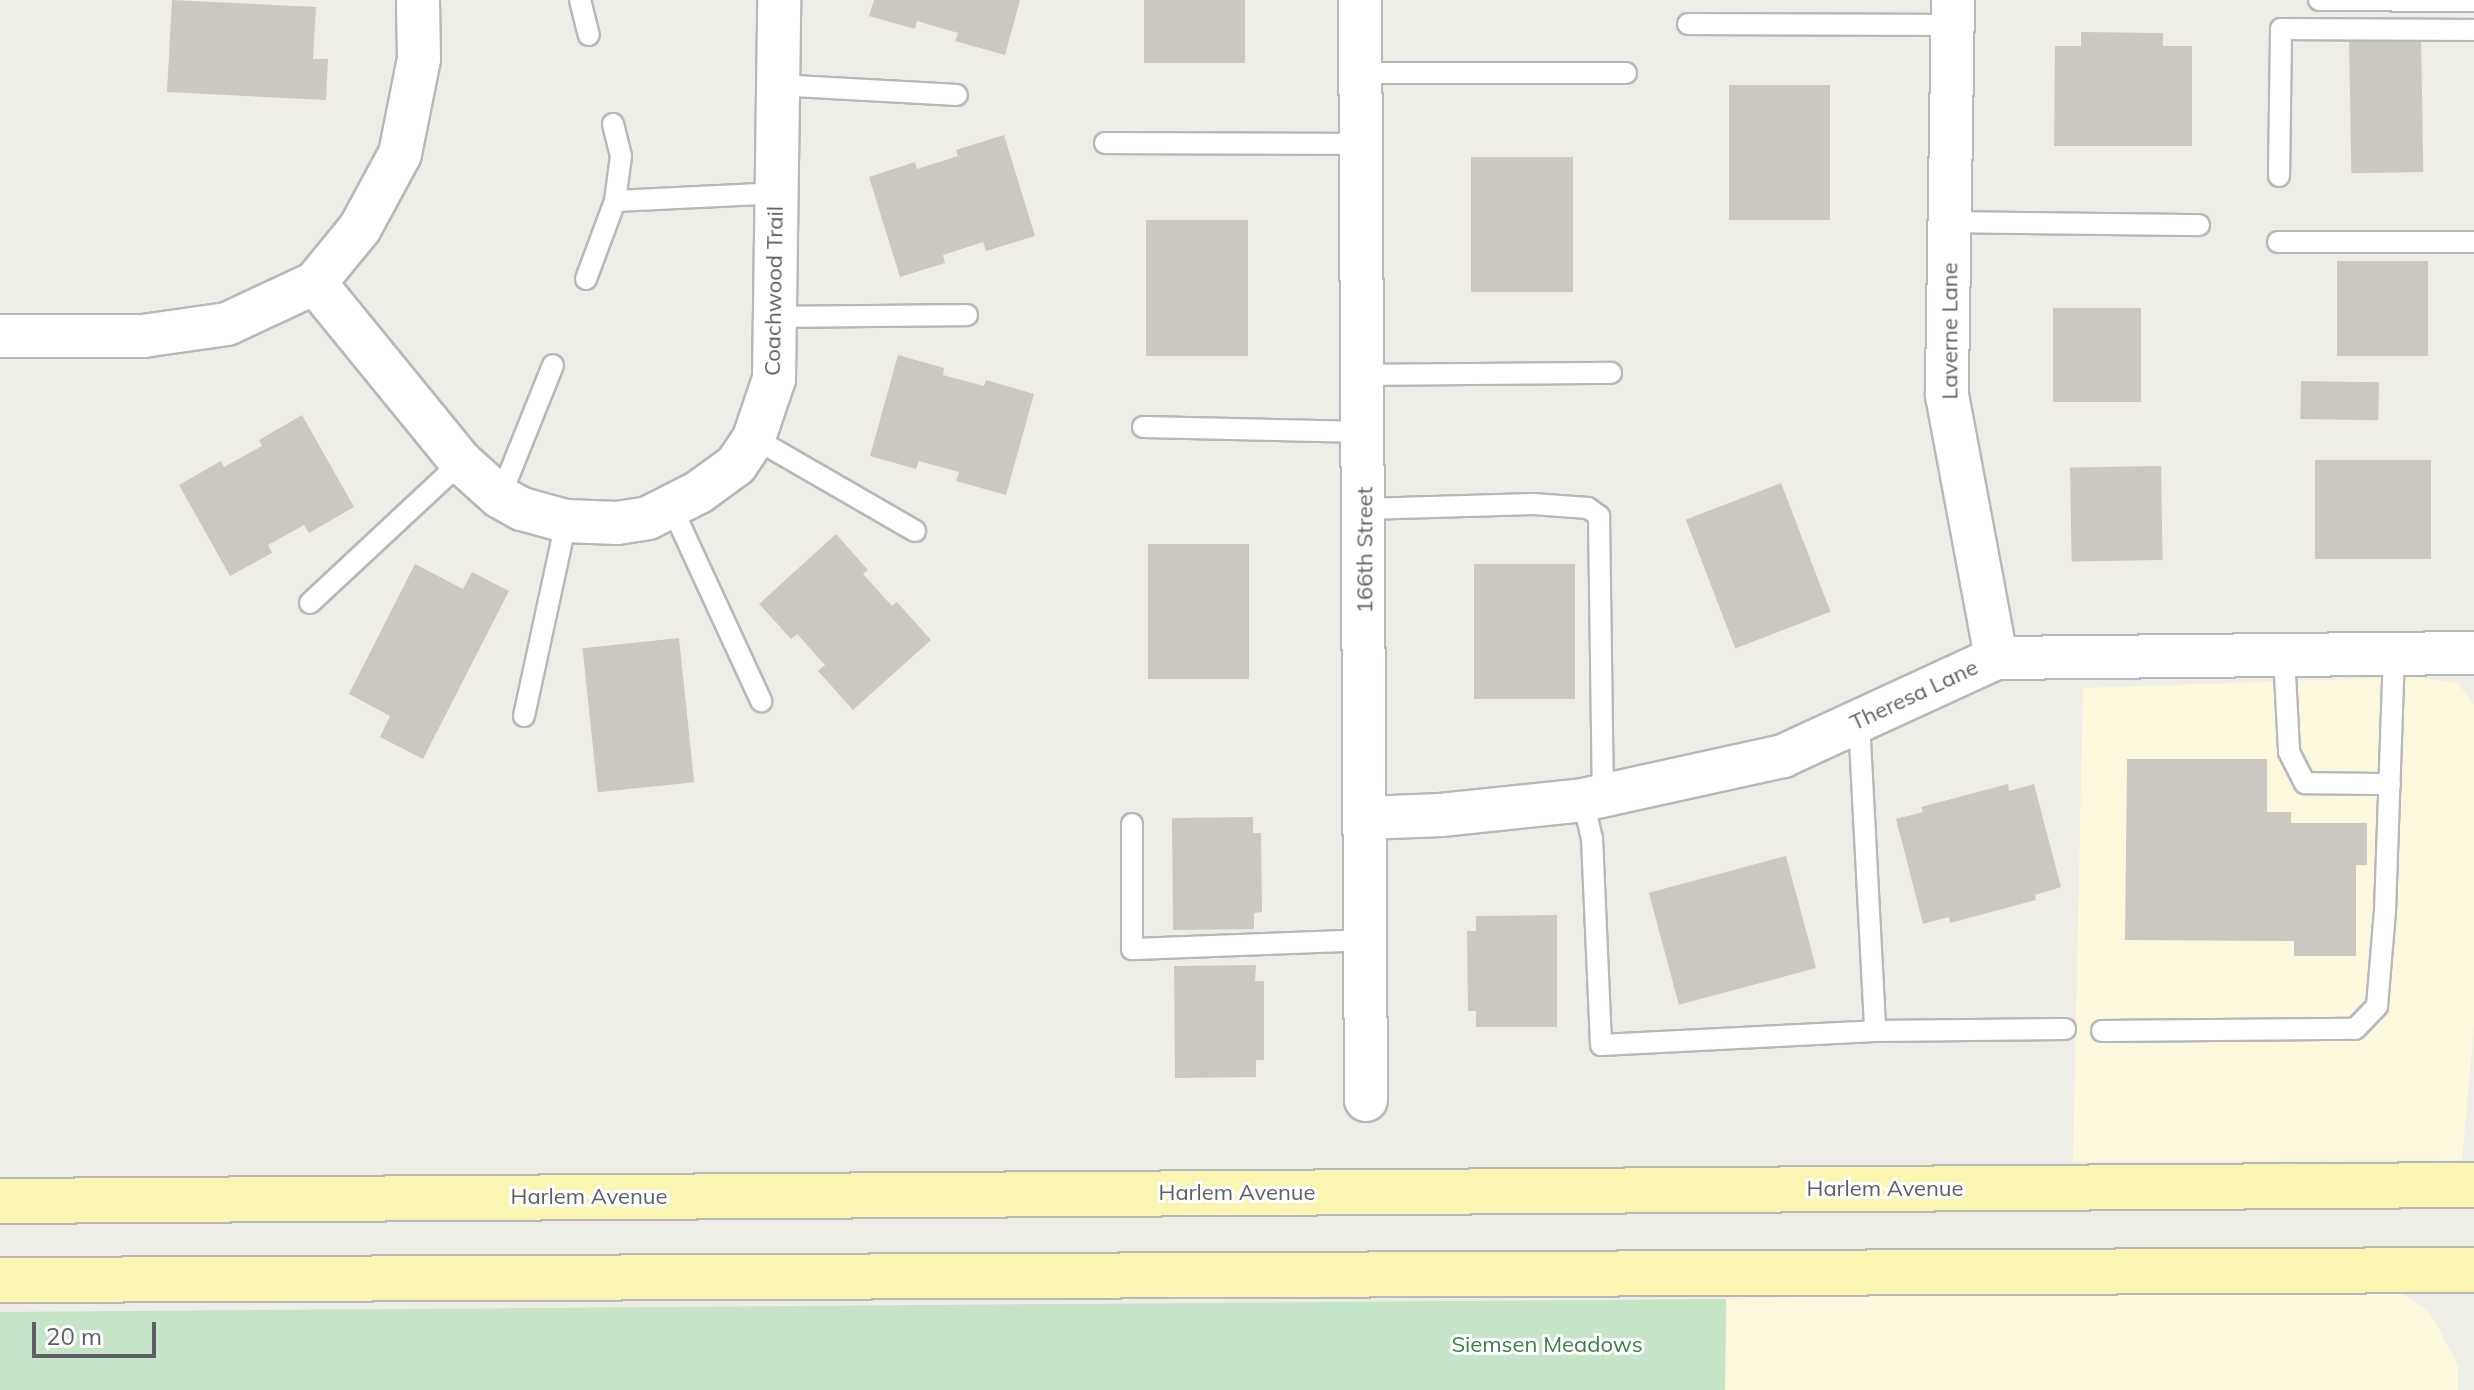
<!DOCTYPE html>
<html>
<head>
<meta charset="utf-8">
<style>
  body { margin:0 }
  #map { position:relative; width:2474px; height:1390px; overflow:hidden; background:#efeee6; font-family:Mulish,sans-serif }
  div>[style] { position:absolute }
  .commercial>* { inset:0; background:#fcf8de }
  .green>* { inset:0; background:#c5e4c8 }
  .building>* { inset:0; background:#cbc8c2; transform-origin:0 0 }
  .roads { filter:drop-shadow(2px 0 #b6b8bc) drop-shadow(-2px 0 #b6b8bc) drop-shadow(0 2px #b6b8bc) drop-shadow(0 -2px #b6b8bc) }
  .lane>* { height:20px; margin:-10px; padding:0 10px; transform-origin:10px; border-radius:10px; background:#fff }
  .street>* { height:42px; margin:-21px; padding:0 21px; transform-origin:21px; border-radius:21px; background:#fff }
  .primary>* { height:44px; margin:-22px; padding:0 22px; transform-origin:22px; border-radius:22px; background:#faf5b0 }
  span { translate:-50% -50%; white-space:nowrap; text-align:center; line-height:1.15; -webkit-text-stroke:6px #fff; paint-order:stroke }
  .street-label { font-size:22px; color:#5e6065 }
  .park-label { font-size:22px; color:#3a8044 }
  .scale { position:absolute; left:32px; top:1322px; width:124px; height:36px; box-sizing:border-box; border:4px solid #5e6065; border-top:0; padding-left:10px; font-size:24px; line-height:28px; white-space:nowrap; color:#5e6065; -webkit-text-stroke:6px #fff; paint-order:stroke }
</style>
</head>
<body>
<div id="map">
  <div class="commercial">
    <div style="clip-path:polygon(2413px 677px,2458px 683px,2474px 705px,2474px 1027px,2462px 1160px,2073px 1162px,2083px 688px)"></div>
    <div style="clip-path:polygon(2334px 1285px,2376px 1288px,2404px 1295px,2429px 1311px,2458px 1365px,2458px 1390px,1725px 1390px,1726px 1299px)"></div>
  </div>
  <div class="green">
    <div style="clip-path:polygon(1726px 1299px,1725px 1390px,0 1390px,0 1312px)"></div>
  </div>
  <div class="building">
    <div style="clip-path:polygon(172px 0,316px 7px,313px 59px,328px 59px,326px 100px,167px 92px)"></div>
    <div style="clip-path:polygon(874px 0,1020px 0,1005px 55px,955px 41px,958px 33px,917px 21px,915px 29px,869px 16px)"></div>
    <div style="left:1144px;top:0;width:101px;height:63px"></div>
    <div style="clip-path:polygon(2081px 32px,2163px 33px,2163px 46px,2192px 46px,2192px 146px,2054px 146px,2055px 46px,2081px 46px)"></div>
    <div style="left:2421px;top:37px;width:135px;height:72px;rotate:89deg"></div>
    <div style="left:1830px;top:85px;width:135px;height:101px;rotate:90deg"></div>
    <div style="clip-path:polygon(1004px 135px,1035px 236px,986px 251px,983px 242px,943px 255px,945px 263px,900px 277px,869px 177px,915px 162px,917px 169px,958px 156px,956px 150px)"></div>
    <div style="left:1573px;top:157px;width:135px;height:102px;rotate:90deg"></div>
    <div style="left:1248px;top:220px;width:136px;height:102px;rotate:90deg"></div>
    <div style="left:2337px;top:261px;width:91px;height:95px"></div>
    <div style="left:2053px;top:308px;width:88px;height:94px"></div>
    <div style="clip-path:polygon(898px 355px,944px 368px,943px 375px,984px 386px,986px 380px,1034px 394px,1006px 495px,956px 481px,959px 472px,919px 461px,916px 469px,870px 456px)"></div>
    <div style="left:2301px;top:381px;width:78px;height:38px;rotate:1deg"></div>
    <div style="clip-path:polygon(302px 415px,354px 507px,309px 533px,304px 525px,268px 545px,272px 553px,230px 576px,179px 485px,221px 461px,224px 467px,262px 446px,259px 440px)"></div>
    <div style="left:2431px;top:460px;width:99px;height:116px;rotate:90deg"></div>
    <div style="left:2161px;top:466px;width:94px;height:91px;rotate:89deg"></div>
    <div style="left:1781px;top:483px;width:138px;height:102px;rotate:69deg"></div>
    <div style="clip-path:polygon(836px 534px,868px 570px,863px 574px,892px 606px,897px 602px,931px 640px,853px 710px,818px 671px,825px 665px,797px 634px,791px 639px,759px 604px)"></div>
    <div style="left:1249px;top:544px;width:135px;height:101px;rotate:90deg"></div>
    <div style="clip-path:polygon(415px 564px,463px 589px,472px 572px,509px 591px,423px 759px,380px 737px,390px 716px,349px 694px)"></div>
    <div style="left:1575px;top:564px;width:135px;height:101px;rotate:90deg"></div>
    <div style="left:679px;top:638px;width:145px;height:97px;rotate:84deg"></div>
    <div style="clip-path:polygon(2127px 759px,2267px 759px,2267px 812px,2291px 812px,2291px 823px,2367px 823px,2367px 865px,2356px 865px,2356px 956px,2294px 956px,2294px 941px,2125px 940px)"></div>
    <div style="clip-path:polygon(2008px 784px,2009px 791px,2034px 784px,2061px 887px,2035px 895px,2036px 900px,1950px 923px,1949px 917px,1923px 924px,1896px 819px,1923px 812px,1921px 807px)"></div>
    <div style="clip-path:polygon(1253px 817px,1253px 833px,1261px 833px,1262px 912px,1254px 913px,1254px 929px,1173px 930px,1172px 818px)"></div>
    <div style="left:1786px;top:856px;width:116px;height:142px;rotate:75deg"></div>
    <div style="clip-path:polygon(1557px 915px,1557px 1027px,1476px 1027px,1476px 1011px,1468px 1011px,1467px 931px,1476px 931px,1476px 916px)"></div>
    <div style="clip-path:polygon(1256px 965px,1255px 981px,1264px 981px,1264px 1060px,1256px 1060px,1256px 1077px,1175px 1078px,1174px 966px)"></div>
  </div>
  <div class="roads">
    <div class="lane">
      <div style="left:580px;top:0;width:36px;rotate:76deg"></div>
      <div style="left:2319px;top:0;width:155px;rotate:0.4deg"></div>
      <div style="left:1688px;top:24px;width:265px;rotate:0.2deg"></div>
      <div style="left:1361px;top:73px;width:265px"></div>
      <div style="left:777px;top:85px;width:180px;rotate:3.2deg"></div>
      <div style="left:613px;top:124px;width:33px;rotate:76deg"></div>
      <div style="left:621px;top:156px;width:45px;rotate:97.6deg"></div>
      <div style="left:1105px;top:143px;width:257px;rotate:0.2deg"></div>
      <div style="left:2279px;top:176px;width:147px;rotate:-89.2deg"></div>
      <div style="left:2281px;top:29px;width:193px;rotate:0.3deg"></div>
      <div style="left:1950px;top:222px;width:249px;rotate:0.7deg"></div>
      <div style="left:2278px;top:242px;width:196px"></div>
      <div style="left:586px;top:279px;width:83px;rotate:-69.6deg"></div>
      <div style="left:615px;top:201px;width:161px;rotate:-2.8deg"></div>
      <div style="left:777px;top:317px;width:190px;rotate:-0.6deg"></div>
      <div style="left:1363px;top:375px;width:248px;rotate:-0.5deg"></div>
      <div style="left:1143px;top:427px;width:221px;rotate:1.3deg"></div>
      <div style="left:754px;top:438px;width:186px;rotate:30deg"></div>
      <div style="left:500px;top:497px;width:142px;rotate:-68.1deg"></div>
      <div style="left:672px;top:508px;width:213px;rotate:65.2deg"></div>
      <div style="left:1365px;top:509px;width:168px;rotate:-1.7deg"></div>
      <div style="left:1533px;top:504px;width:55px;rotate:4.2deg"></div>
      <div style="left:1588px;top:508px;width:14px;rotate:36deg"></div>
      <div style="left:1599px;top:516px;width:281px;rotate:89.2deg"></div>
      <div style="left:310px;top:603px;width:207px;rotate:-43deg"></div>
      <div style="left:2284px;top:655px;width:97px;rotate:87deg"></div>
      <div style="left:2289px;top:752px;width:35px;rotate:63deg"></div>
      <div style="left:2305px;top:783px;width:85px;rotate:0.7deg"></div>
      <div style="left:524px;top:716px;width:199px;rotate:-77.8deg"></div>
      <div style="left:1859px;top:721px;width:310px;rotate:87deg"></div>
      <div style="left:1875px;top:1031px;width:190px;rotate:-0.6deg"></div>
      <div style="left:1583px;top:800px;width:39px;rotate:77deg"></div>
      <div style="left:1592px;top:838px;width:207px;rotate:87.5deg"></div>
      <div style="left:1601px;top:1045px;width:274px;rotate:-2.9deg"></div>
      <div style="left:1132px;top:824px;width:125px;rotate:90deg"></div>
      <div style="left:1132px;top:949px;width:234px;rotate:-2.2deg"></div>
      <div style="left:2102px;top:1031px;width:253px;rotate:-0.5deg"></div>
      <div style="left:2355px;top:1029px;width:32px;rotate:-46deg"></div>
      <div style="left:2377px;top:1006px;width:95px;rotate:-85.2deg"></div>
      <div style="left:2385px;top:911px;width:257px;rotate:-88deg"></div>
    </div>
    <div class="street">
      <div style="left:1360px;top:0;width:1100px;rotate:89.69deg"></div>
      <div style="left:1953px;top:0;width:395px;rotate:90.9deg"></div>
      <div style="left:1947px;top:395px;width:268px;rotate:79.4deg"></div>
      <div style="left:315px;top:283px;width:231px;rotate:50.8deg"></div>
      <div style="left:461px;top:462px;width:52px;rotate:41.9deg"></div>
      <div style="left:500px;top:497px;width:25px;rotate:29deg"></div>
      <div style="left:522px;top:509px;width:46px;rotate:15.3deg"></div>
      <div style="left:566px;top:521px;width:51px;rotate:2.2deg"></div>
      <div style="left:617px;top:523px;width:31px;rotate:-9deg"></div>
      <div style="left:648px;top:518px;width:57px;rotate:-27deg"></div>
      <div style="left:699px;top:492px;width:46px;rotate:-36.1deg"></div>
      <div style="left:736px;top:465px;width:32px;rotate:-56deg"></div>
      <div style="left:754px;top:438px;width:62px;rotate:-71.3deg"></div>
      <div style="left:774px;top:379px;width:379px;rotate:-89.2deg"></div>
      <div style="left:0;top:336px;width:143px"></div>
      <div style="left:143px;top:336px;width:85px;rotate:-8.1deg"></div>
      <div style="left:227px;top:324px;width:97px;rotate:-25deg"></div>
      <div style="left:315px;top:283px;width:71px;rotate:-50.7deg"></div>
      <div style="left:360px;top:228px;width:84px;rotate:-61.6deg"></div>
      <div style="left:400px;top:154px;width:97px;rotate:-78.7deg"></div>
      <div style="left:419px;top:59px;width:59px;rotate:-91deg"></div>
      <div style="left:1366px;top:818px;width:75px;rotate:-2.3deg"></div>
      <div style="left:1441px;top:815px;width:143px;rotate:-6deg"></div>
      <div style="left:1583px;top:800px;width:205px;rotate:-12.4deg"></div>
      <div style="left:1783px;top:756px;width:234px;rotate:-24.7deg"></div>
      <div style="left:1996px;top:658px;width:478px;rotate:-0.6deg"></div>
    </div>
    <div class="primary">
      <div style="left:0;top:1201px;width:2474px;rotate:-0.37deg"></div>
      <div style="left:0;top:1280px;width:2474px;rotate:-0.23deg"></div>
    </div>
  </div>
  <div class="street-label">
    <span style="left:774px;top:291px;rotate:-89deg">Coachwood Trail</span>
    <span style="left:1950px;top:331px;rotate:-90deg">Laverne Lane</span>
    <span style="left:1365px;top:550px;rotate:-90deg">166th Street</span>
    <span style="left:1914px;top:695px;rotate:-25deg">Theresa Lane</span>
    <span style="left:1885px;top:1189px">Harlem Avenue</span>
    <span style="left:1237px;top:1193px">Harlem Avenue</span>
    <span style="left:589px;top:1197px">Harlem Avenue</span>
  </div>
  <div class="park-label">
    <span style="left:1547px;top:1345px">Siemsen Meadows</span>
  </div>
  <div class="scale">20 m</div>
</div>
</body>
</html>
